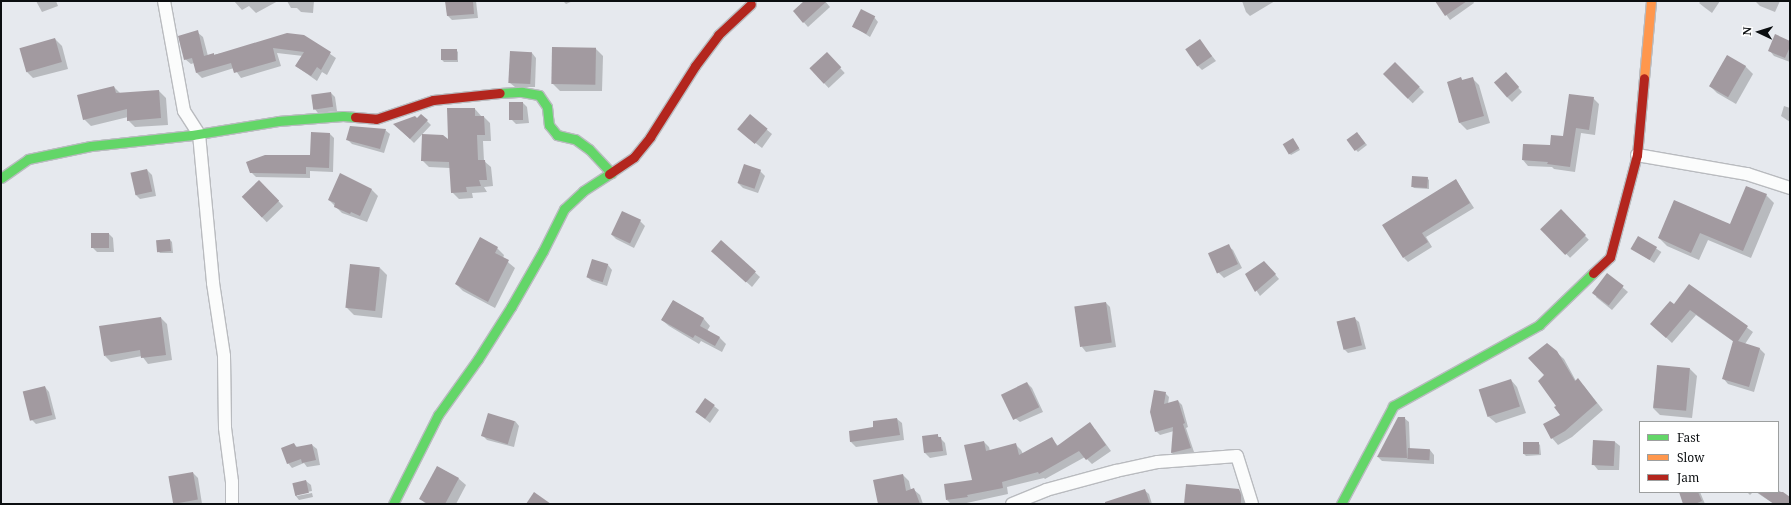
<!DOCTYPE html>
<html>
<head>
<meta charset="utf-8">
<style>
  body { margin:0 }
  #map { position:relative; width:1791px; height:505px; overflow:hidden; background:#e6e9ee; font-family:"Noto Serif",serif }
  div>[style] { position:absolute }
  .shadow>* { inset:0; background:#0003; transform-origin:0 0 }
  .building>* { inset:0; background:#a29aa0; transform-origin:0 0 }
  .roads { filter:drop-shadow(1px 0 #b9bbbf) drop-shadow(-1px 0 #b9bbbf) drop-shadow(0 1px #b9bbbf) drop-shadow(0 -1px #b9bbbf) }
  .street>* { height:12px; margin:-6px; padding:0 6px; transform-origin:6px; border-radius:6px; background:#fbfcfc }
  .fast>* { height:9px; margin:-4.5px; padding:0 4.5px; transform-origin:4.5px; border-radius:4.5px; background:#63d668 }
  .slow>* { height:9px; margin:-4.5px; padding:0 4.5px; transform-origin:4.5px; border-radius:4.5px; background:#ff974d }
  .jam>* { height:9px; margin:-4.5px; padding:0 4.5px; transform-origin:4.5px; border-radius:4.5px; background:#b3261e }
  span { translate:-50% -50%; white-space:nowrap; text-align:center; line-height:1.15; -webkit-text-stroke:4px #fff; paint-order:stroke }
  .frame { position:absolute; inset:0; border:2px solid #0b0e10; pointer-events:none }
  .legend { position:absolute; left:1639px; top:421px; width:140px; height:72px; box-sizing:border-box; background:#fff; border:1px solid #9d9f9f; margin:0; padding:5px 7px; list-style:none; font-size:12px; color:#0b0e10 }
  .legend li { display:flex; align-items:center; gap:8px; height:20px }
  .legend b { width:20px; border:1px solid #9d9f9f }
  .north { position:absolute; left:1739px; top:12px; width:40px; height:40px; -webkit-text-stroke:3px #fff; paint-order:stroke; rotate:274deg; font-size:11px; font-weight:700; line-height:16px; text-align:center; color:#0b0e10 }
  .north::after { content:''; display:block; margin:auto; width:14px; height:18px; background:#0b0e10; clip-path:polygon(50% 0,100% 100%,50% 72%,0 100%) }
</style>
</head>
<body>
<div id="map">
  <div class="shadow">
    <div style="clip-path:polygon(36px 1px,56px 1px,58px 6px,42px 12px)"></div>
    <div style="clip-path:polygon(234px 1px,278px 1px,256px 13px,249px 6px,242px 10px)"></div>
    <div style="clip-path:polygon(287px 1px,314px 1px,313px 13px,301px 12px,297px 8px,291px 8px)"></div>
    <div style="clip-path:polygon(446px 1px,476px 1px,478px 18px,452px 20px,448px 16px)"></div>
    <div style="clip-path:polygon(563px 1px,573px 1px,566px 4px)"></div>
    <div style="clip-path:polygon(805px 1px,825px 1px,830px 7px,808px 27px,794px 11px)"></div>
    <div style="clip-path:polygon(1242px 1px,1275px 1px,1250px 16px,1246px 12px)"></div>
    <div style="clip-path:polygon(1436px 1px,1473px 1px,1474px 3px,1450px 20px)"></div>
    <div style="clip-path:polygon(1701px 1px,1720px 1px,1712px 13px,1704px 7px,1699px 3px)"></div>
    <div style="clip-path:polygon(1755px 1px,1780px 1px,1775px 12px,1760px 6px)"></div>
    <div style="clip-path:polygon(874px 17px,878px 22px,870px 37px,853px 26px)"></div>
    <div style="clip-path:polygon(197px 32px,203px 37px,208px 56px,304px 36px,336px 58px,327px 75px,322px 72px,317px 81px,296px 66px,303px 56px,277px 53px,281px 66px,241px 78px,234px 68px,202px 78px,197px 73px,194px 63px,191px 64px,185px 59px)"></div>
    <div style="clip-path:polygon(55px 39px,62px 46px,68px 69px,33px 78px,27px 72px)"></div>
    <div style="clip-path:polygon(1200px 41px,1216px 61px,1202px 70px,1198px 66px)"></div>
    <div style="clip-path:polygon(1790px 42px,1790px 62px,1774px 56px,1770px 51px)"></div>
    <div style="clip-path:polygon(596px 49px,603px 56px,602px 91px,560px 91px,553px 84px)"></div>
    <div style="clip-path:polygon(456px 50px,458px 52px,458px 62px,444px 62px,442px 60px)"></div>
    <div style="clip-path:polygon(532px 53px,536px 58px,535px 87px,515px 87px,510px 83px)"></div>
    <div style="left:827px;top:54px;width:26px;height:22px;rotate:47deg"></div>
    <div style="clip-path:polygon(1727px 56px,1746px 67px,1753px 74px,1736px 104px,1717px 93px,1710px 86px)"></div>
    <div style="left:1395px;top:63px;width:41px;height:16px;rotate:45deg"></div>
    <div style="clip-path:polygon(1461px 78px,1463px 81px,1472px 78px,1479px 85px,1490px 123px,1467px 130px,1460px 123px,1448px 82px)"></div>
    <div style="clip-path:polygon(1510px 78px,1522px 92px,1512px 102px,1507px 97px)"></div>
    <div style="clip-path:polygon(114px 87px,121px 94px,159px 91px,166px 98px,168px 125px,135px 127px,128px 120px,128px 117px,91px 126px,84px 119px)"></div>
    <div style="clip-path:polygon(331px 93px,335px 97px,337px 111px,318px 113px,314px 108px)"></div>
    <div style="clip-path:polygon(1593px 98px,1599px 104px,1595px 135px,1581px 133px,1575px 172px,1554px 169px,1552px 167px,1528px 166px,1523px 160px,1551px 146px,1564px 137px)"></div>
    <div style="clip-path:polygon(523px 103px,527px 107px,529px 123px,516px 124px,512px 120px)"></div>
    <div style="clip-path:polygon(1784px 106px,1790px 108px,1790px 122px,1781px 116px)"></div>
    <div style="clip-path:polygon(475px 109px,482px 117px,484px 117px,490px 123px,491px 141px,483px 141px,484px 161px,491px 167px,493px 186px,484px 187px,487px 192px,472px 193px,473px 198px,459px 199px,452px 192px,450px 168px,429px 167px,422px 160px,449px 142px)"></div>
    <div style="clip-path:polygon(421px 115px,431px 125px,414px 143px,395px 124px,417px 119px)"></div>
    <div style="clip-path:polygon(750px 116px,772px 134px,762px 148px,744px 134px)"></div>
    <div style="clip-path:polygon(385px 130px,390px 134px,384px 153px,352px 144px,347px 139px)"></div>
    <div style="clip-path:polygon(330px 134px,334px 138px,333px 172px,310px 171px,310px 178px,256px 177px,251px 172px,311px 156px)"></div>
    <div style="clip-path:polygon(1359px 135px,1367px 145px,1358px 152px,1356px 150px)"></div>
    <div style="clip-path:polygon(1293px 139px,1300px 150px,1291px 155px,1289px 153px)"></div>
    <div style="clip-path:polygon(147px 170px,152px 175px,156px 196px,140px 199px,135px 194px)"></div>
    <div style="clip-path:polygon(760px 171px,765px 176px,758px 193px,743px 188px,738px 183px)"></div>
    <div style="clip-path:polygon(1427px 178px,1429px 180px,1429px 189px,1414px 188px,1412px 186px)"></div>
    <div style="clip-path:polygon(1456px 180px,1474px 208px,1426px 237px,1432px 247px,1408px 262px,1404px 258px)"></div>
    <div style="left:259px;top:181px;width:35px;height:23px;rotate:46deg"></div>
    <div style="clip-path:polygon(372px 190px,378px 196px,367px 222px,342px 213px,329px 200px)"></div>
    <div style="clip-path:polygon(1766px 195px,1774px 203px,1751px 258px,1708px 240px,1699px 260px,1667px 246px,1659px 238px,1731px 225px)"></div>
    <div style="left:1561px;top:211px;width:40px;height:26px;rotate:46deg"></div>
    <div style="clip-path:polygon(640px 221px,645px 226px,634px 248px,616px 239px,612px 235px)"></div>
    <div style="clip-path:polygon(109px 234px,113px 238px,114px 252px,97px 252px,93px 248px)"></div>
    <div style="left:1639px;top:237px;width:27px;height:13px;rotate:34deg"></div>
    <div style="clip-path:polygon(170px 240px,172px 242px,173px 253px,160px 253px,158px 251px)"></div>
    <div style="clip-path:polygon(721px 241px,760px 277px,752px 287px,717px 255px)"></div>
    <div style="clip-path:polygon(1228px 246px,1233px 250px,1242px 268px,1224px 278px,1219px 273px,1210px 255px)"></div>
    <div style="clip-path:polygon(497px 248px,504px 255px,503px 258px,515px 268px,495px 308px,463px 291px,456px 284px)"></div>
    <div style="clip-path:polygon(592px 261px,608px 265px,612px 270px,607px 286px,592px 281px,587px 277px)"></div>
    <div style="clip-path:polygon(1268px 266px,1279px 279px,1260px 296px,1246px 274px)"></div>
    <div style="clip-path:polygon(380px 268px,387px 275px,382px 318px,354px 315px,347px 308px)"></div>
    <div style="clip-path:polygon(1607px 274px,1628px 292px,1612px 310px,1596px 297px)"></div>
    <div style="clip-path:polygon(1689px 285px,1753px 332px,1745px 344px,1760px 349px,1765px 354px,1754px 392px,1728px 384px,1723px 378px,1734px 342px,1696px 315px,1672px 343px,1657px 329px)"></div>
    <div style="clip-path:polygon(673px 301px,704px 319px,710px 326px,707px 331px,720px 338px,726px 344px,722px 352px,701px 341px,699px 344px,669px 326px,662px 320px)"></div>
    <div style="clip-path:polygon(1106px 303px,1110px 307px,1116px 347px,1086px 352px,1082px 347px)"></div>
    <div style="clip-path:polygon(161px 318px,167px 324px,172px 360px,148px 364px,142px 356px,111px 362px,105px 356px)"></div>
    <div style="clip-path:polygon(1354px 318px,1359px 322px,1366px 349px,1348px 353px,1344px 349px,1337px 322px)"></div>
    <div style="clip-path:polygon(1556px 352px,1564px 359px,1576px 381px,1584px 386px,1603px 410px,1572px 437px,1558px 445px,1552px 438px,1562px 415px,1558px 406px)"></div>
    <div style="clip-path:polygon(1658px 366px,1690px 369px,1697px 376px,1692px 418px,1660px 415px,1653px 408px)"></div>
    <div style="clip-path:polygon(1511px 380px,1517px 387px,1526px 413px,1496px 423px,1489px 417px)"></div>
    <div style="clip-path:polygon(1027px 383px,1032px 388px,1043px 412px,1020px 422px,1015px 418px)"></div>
    <div style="clip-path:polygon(45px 387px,49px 392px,56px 419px,36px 424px,32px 420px)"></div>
    <div style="clip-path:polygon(1165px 393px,1169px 397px,1168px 404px,1178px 401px,1182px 405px,1188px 427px,1186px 428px,1194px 452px,1176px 457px,1172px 453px,1174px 431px,1160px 435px,1156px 431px)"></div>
    <div style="clip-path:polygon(714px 406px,719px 410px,710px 423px,696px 412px)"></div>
    <div style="clip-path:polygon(1404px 418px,1409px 422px,1410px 449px,1430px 450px,1434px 455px,1434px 464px,1382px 461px,1378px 457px)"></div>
    <div style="clip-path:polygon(897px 419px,902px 423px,904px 440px,856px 447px,851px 442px,850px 432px,875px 428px,874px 422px)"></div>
    <div style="clip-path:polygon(515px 421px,519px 426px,514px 447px,487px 440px,483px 436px)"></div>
    <div style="clip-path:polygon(1095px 429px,1111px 451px,1092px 464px,1085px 457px,1045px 479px,1044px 478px,1007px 487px,1008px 494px,962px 504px,951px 504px,947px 500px,973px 481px,984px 442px,989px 447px,990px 451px,1016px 445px,1021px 450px,1023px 454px,1051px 438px,1059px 447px)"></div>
    <div style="clip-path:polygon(937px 435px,945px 443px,947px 455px,930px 458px,925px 453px,923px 437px)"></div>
    <div style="clip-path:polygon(1594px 441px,1615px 442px,1620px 446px,1619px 470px,1598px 470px,1594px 465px)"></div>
    <div style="clip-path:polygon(1538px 443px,1540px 445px,1541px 455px,1526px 456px,1524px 454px)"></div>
    <div style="clip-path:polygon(294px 444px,298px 448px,312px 445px,317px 449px,320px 465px,307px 467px,304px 463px,292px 468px,288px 463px)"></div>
    <div style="clip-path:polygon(438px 467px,459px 479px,466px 485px,456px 504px,426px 504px,421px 499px)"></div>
    <div style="clip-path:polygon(193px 473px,198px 478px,202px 504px,174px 504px)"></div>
    <div style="clip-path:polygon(903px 475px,909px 481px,911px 490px,913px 489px,920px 495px,923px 504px,879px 504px)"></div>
    <div style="clip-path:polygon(306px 481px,311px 485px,312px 491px,297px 494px,297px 496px,312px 493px,313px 497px,299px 500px,295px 495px)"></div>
    <div style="clip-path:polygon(1144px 490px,1149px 494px,1152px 504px,1120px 504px)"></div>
    <div style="clip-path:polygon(1239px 490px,1246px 497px,1248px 504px,1185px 504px)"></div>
    <div style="clip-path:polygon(1778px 490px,1790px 498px,1790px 504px,1774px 504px,1756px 492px,1778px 492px)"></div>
    <div style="clip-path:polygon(1680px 492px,1700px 492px,1705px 504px,1685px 504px)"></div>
    <div style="clip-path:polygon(1747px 492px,1753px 492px,1750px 495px)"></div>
  </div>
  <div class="building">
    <div style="clip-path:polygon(445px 1px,473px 1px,474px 14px,447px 16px)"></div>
    <div style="clip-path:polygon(804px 1px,827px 1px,803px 23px,793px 11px)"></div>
    <div style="clip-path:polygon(1435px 1px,1467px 1px,1445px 16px)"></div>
    <div style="left:861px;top:9px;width:16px;height:20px;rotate:27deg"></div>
    <div style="clip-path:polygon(198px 30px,204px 56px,214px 53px,214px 55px,287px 33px,304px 35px,331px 52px,321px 70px,317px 67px,311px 76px,295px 66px,304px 52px,273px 48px,276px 61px,234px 73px,231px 63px,196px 73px,192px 58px,184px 60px,178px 36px)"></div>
    <div style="clip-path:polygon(1775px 34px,1790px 41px,1790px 47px,1785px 58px,1768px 51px)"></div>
    <div style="left:55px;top:38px;width:25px;height:37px;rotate:74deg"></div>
    <div style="left:1200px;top:39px;width:21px;height:18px;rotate:55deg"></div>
    <div style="left:552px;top:47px;width:44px;height:37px;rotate:1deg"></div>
    <div style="left:441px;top:49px;width:16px;height:11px"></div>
    <div style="left:510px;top:51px;width:22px;height:32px;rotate:3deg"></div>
    <div style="left:827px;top:52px;width:21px;height:24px;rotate:47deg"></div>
    <div style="left:1727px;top:55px;width:22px;height:36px;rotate:30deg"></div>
    <div style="left:1395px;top:62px;width:35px;height:17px;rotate:45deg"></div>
    <div style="left:1506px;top:72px;width:20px;height:16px;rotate:49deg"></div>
    <div style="clip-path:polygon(1461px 77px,1462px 80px,1473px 77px,1484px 116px,1459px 123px,1447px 82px)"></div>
    <div style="clip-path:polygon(114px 86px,116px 93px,159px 90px,161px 118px,127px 121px,127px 109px,83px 120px,77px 95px)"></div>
    <div style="left:331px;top:92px;width:15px;height:20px;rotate:82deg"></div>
    <div style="clip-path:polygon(1569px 94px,1594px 97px,1589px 130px,1576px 128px,1570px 167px,1547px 164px,1548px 162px,1522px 160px,1523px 144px,1550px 145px,1551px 135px,1563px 136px)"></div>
    <div style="left:509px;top:102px;width:14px;height:18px"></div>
    <div style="clip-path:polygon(447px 108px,475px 108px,475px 116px,484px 116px,485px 135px,477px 135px,478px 160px,485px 160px,487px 180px,479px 180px,481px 186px,466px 187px,467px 192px,451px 193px,449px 162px,421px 161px,422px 134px,443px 135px,448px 139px)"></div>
    <div style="clip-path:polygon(421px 114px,428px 120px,410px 139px,393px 124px,415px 116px,417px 118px)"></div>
    <div style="left:750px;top:114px;width:23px;height:20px;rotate:40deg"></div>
    <div style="clip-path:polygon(350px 126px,386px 129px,380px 149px,346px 140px)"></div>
    <div style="clip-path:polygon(311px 132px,330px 133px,329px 168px,306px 167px,306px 174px,250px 173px,246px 162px,265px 155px,310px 155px)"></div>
    <div style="left:1357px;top:132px;width:14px;height:13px;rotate:54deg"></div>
    <div style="left:1293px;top:138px;width:12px;height:12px;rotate:59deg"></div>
    <div style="left:744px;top:164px;width:18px;height:20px;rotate:19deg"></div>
    <div style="left:147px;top:169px;width:23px;height:17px;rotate:77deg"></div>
    <div style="clip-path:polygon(340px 173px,372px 189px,360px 216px,351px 212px,350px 214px,334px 207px,335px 203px,328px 200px)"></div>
    <div style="left:1412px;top:176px;width:16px;height:11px;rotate:4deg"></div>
    <div style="clip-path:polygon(1456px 179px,1470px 203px,1422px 233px,1428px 242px,1403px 258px,1382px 225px)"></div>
    <div style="left:259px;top:180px;width:29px;height:24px;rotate:46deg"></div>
    <div style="clip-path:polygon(1746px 186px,1767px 194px,1743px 251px,1700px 233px,1691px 253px,1658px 238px,1674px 200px,1730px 224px)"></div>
    <div style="left:1561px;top:209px;width:36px;height:29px;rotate:46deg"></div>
    <div style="left:622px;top:211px;width:21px;height:26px;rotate:25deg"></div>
    <div style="left:91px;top:233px;width:18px;height:15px"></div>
    <div style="left:1638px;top:236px;width:22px;height:15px;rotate:30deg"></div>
    <div style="clip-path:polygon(480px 237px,498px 247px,495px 253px,509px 260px,488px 302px,455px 284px)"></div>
    <div style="left:170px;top:239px;width:12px;height:14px;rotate:85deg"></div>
    <div style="left:721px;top:240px;width:47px;height:15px;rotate:42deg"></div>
    <div style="left:1229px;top:244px;width:22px;height:23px;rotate:66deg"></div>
    <div style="left:592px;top:259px;width:17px;height:19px;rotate:17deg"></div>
    <div style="clip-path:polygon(1264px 261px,1276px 274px,1255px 292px,1245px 274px)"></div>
    <div style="left:350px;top:264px;width:30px;height:44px;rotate:6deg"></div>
    <div style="left:1607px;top:273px;width:21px;height:25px;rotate:37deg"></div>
    <div style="clip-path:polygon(1689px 284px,1748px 326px,1738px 341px,1760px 348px,1749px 387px,1722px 379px,1733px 341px,1690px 310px,1666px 338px,1650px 324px,1670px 301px,1674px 304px)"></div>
    <div style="clip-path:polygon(673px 300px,704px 318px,700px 326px,720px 337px,715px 346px,695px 335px,693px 338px,661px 320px)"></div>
    <div style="left:1106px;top:302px;width:41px;height:32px;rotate:82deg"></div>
    <div style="clip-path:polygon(161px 317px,166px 355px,141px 358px,140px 350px,104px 356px,99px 326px)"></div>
    <div style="left:1355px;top:317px;width:29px;height:19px;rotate:76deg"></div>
    <div style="clip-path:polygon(1547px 343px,1557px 351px,1575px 381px,1578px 378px,1597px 403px,1565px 431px,1551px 439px,1543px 424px,1560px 415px,1554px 407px,1556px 406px,1538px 381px,1544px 375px,1528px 358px)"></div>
    <div style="left:1657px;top:365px;width:33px;height:43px;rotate:5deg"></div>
    <div style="left:1511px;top:379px;width:29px;height:34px;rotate:72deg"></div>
    <div style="left:1027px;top:382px;width:28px;height:29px;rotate:64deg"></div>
    <div style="left:45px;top:386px;width:30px;height:23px;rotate:76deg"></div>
    <div style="clip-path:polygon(1154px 390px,1166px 392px,1164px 404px,1178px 400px,1185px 423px,1183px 424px,1191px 448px,1171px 453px,1173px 427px,1155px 432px,1150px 412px)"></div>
    <div style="left:705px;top:398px;width:12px;height:17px;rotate:35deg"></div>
    <div style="left:488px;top:413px;width:28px;height:24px;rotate:17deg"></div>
    <div style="clip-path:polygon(1398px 417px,1405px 417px,1407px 458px,1377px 457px)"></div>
    <div style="clip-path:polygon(897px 418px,900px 435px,850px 442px,849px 431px,873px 427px,873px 421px)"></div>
    <div style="clip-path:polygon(1090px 422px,1106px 445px,1086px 460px,1079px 451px,1039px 474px,1038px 472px,1002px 482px,1003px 488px,967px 495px,968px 497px,946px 500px,944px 484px,972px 480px,964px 445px,984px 441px,986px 451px,1016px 443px,1019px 455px,1052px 437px,1057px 446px)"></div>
    <div style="clip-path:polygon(938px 434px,938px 437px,941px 437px,943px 451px,924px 453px,922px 436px)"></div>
    <div style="left:1593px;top:440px;width:22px;height:25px;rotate:3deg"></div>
    <div style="left:1539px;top:442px;width:12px;height:16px;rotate:90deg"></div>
    <div style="clip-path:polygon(294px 443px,296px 447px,312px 444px,316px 460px,302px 463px,301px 459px,287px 464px,281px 448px)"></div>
    <div style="left:1408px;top:448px;width:22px;height:11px;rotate:3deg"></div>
    <div style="clip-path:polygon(437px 466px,459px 478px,445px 504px,428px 504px,419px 499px)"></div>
    <div style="left:193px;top:472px;width:28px;height:25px;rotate:80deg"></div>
    <div style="clip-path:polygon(903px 474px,906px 491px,914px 488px,920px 504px,878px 504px,873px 480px)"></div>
    <div style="left:306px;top:480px;width:13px;height:14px;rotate:77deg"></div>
    <div style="clip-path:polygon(1186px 484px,1239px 489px,1241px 495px,1241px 504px,1184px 504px)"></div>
    <div style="clip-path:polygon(1145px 489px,1150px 504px,1105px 504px,1105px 502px)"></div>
    <div style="clip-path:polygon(534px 492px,551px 504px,526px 504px)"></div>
    <div style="clip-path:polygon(1679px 492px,1698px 492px,1702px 501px,1695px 504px,1683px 504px)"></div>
    <div style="clip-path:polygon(1757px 492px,1783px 492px,1790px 497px,1790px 504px,1774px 504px)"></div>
  </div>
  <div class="roads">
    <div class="street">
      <div style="left:164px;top:1px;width:112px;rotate:79.7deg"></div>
      <div style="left:184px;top:111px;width:27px;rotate:57deg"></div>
      <div style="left:199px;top:134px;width:150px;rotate:84.6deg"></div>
      <div style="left:213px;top:283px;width:74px;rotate:81.4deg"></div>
      <div style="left:224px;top:356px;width:72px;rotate:89.2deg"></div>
      <div style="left:225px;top:428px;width:54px;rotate:82.6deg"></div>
      <div style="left:232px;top:482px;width:22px;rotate:90deg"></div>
      <div style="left:1637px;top:155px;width:112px;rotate:9.8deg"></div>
      <div style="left:1747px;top:174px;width:45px;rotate:18deg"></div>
      <div style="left:1012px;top:504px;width:37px;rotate:-22deg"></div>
      <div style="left:1046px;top:490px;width:73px;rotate:-15.2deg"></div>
      <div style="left:1116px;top:471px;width:43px;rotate:-12.1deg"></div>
      <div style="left:1158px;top:462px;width:79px;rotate:-4.3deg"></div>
      <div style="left:1237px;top:456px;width:50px;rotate:72.6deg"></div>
    </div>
    <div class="fast">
      <div style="left:500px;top:93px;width:22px;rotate:-3deg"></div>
      <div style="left:522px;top:92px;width:17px;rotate:10deg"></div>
      <div style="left:539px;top:95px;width:14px;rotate:56deg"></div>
      <div style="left:547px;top:107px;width:18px;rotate:84deg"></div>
      <div style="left:549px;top:125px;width:13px;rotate:51deg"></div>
      <div style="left:557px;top:135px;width:18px;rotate:13deg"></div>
      <div style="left:575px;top:139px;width:17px;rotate:36deg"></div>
      <div style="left:589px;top:149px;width:33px;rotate:47deg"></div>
      <div style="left:1px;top:178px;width:33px;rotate:-35deg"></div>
      <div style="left:28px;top:159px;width:64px;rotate:-11.7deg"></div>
      <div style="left:91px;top:146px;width:102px;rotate:-6.2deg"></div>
      <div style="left:192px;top:135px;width:87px;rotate:-9.2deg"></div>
      <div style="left:278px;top:121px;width:65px;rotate:-4.4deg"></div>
      <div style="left:343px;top:116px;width:12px;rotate:5deg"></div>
      <div style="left:393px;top:504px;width:100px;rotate:-63.2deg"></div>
      <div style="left:438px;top:415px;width:69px;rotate:-54.5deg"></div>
      <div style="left:478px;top:359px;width:62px;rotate:-57.6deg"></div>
      <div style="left:511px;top:307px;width:64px;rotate:-60.3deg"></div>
      <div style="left:543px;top:251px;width:47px;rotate:-63.4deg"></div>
      <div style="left:564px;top:209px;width:26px;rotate:-43deg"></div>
      <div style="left:583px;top:191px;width:31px;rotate:-33deg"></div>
      <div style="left:1341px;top:504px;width:111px;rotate:-62deg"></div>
      <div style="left:1393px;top:406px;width:167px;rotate:-29deg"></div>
      <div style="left:1539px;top:325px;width:75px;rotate:-43.9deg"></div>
    </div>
    <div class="slow">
      <div style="left:1644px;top:78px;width:77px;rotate:-84.8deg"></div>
    </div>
    <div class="jam">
      <div style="left:355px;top:117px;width:21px;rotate:5deg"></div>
      <div style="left:376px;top:119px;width:60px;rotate:-18.4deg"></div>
      <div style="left:433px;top:100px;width:67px;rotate:-6deg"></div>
      <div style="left:609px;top:174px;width:30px;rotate:-34deg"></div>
      <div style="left:634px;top:157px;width:26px;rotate:-51deg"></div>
      <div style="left:650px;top:137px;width:84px;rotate:-57.6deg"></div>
      <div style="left:695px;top:66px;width:39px;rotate:-53deg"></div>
      <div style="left:718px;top:35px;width:45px;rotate:-43.2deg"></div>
      <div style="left:1593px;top:273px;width:23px;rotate:-43deg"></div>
      <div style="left:1610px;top:257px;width:106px;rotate:-75.2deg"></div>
      <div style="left:1637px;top:155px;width:77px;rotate:-84.8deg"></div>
    </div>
  </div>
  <div class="frame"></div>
  <ul class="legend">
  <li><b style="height:5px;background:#63d668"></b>Fast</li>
  <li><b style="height:5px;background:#ff974d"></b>Slow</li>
  <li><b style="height:5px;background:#b3261e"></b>Jam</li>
  </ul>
  <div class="north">N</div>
</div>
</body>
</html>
